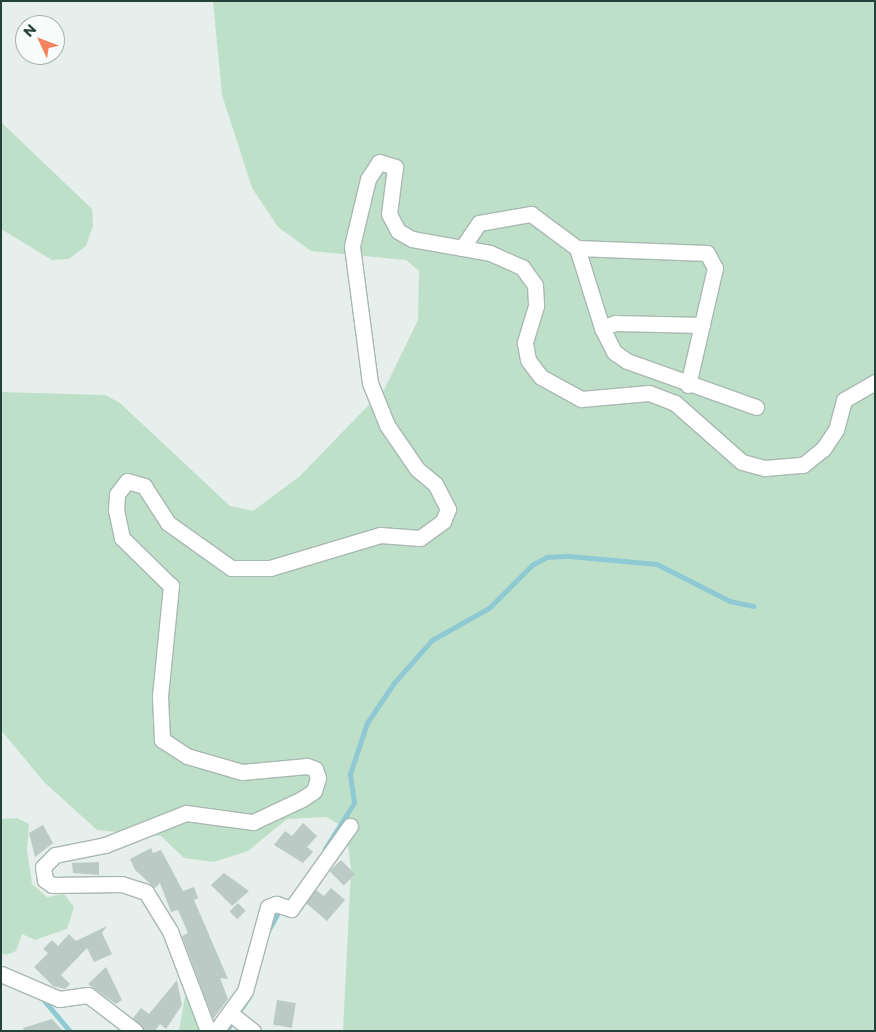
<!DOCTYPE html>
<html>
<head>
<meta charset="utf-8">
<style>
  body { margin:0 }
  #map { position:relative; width:876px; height:1032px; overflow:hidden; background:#e6efeb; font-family:Montserrat,sans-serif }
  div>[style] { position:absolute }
  .green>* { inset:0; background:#bfe0c8 }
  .stream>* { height:4.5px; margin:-2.25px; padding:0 2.25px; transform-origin:2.25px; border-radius:2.25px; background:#8ec9d4 }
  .building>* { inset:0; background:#bbcac4; transform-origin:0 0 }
  .roads { filter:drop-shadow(1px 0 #a8b8b2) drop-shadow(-1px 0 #a8b8b2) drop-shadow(0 1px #a8b8b2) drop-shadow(0 -1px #a8b8b2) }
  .minor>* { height:15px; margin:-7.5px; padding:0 7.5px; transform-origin:7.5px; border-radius:7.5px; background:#fff }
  span { translate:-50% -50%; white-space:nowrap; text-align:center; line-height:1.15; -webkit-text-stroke:4px #f7fbf9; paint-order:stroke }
  .frame { position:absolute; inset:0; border:2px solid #24423a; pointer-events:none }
  .north { position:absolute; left:15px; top:15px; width:50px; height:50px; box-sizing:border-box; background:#f7fbf9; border:1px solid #a3b1ad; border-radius:50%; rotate:313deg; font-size:14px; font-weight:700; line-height:20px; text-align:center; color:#24423a }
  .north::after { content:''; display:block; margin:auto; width:18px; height:22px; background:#f4845f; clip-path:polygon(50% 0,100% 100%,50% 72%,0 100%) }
</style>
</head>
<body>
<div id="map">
  <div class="green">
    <div style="clip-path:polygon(213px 1px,875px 1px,875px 1031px,343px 1031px,351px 870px,346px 828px,326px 817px,287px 819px,248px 851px,214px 862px,184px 858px,161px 836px,97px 830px,44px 782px,1px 730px,1px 392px,105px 395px,120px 403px,230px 506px,253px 511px,300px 476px,385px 388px,418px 320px,419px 271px,406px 260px,311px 251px,278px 227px,252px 188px,222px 95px)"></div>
    <div style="clip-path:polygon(1px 122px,92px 209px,93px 226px,86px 246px,69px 259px,52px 260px,1px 229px)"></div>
    <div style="clip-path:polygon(17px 818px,29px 824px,27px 850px,32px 884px,47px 897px,64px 894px,74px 907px,67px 929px,35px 940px,22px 934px,16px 951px,6px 955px,1px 953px,1px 819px)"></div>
    <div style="clip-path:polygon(186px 991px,202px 1031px,179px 1031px)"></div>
  </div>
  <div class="stream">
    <div style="left:325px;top:849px;width:54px;rotate:-57.8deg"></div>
    <div style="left:354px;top:803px;width:29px;rotate:-98deg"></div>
    <div style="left:350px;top:774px;width:54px;rotate:-71.6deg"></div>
    <div style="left:367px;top:723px;width:48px;rotate:-56deg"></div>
    <div style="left:394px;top:683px;width:57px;rotate:-48.5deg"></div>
    <div style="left:432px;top:640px;width:65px;rotate:-29.3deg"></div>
    <div style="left:489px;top:608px;width:61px;rotate:-45deg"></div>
    <div style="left:532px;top:565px;width:17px;rotate:-28deg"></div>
    <div style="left:547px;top:557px;width:22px;rotate:-3deg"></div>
    <div style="left:569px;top:556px;width:88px;rotate:5.2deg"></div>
    <div style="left:657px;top:564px;width:82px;rotate:26.9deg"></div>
    <div style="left:730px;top:601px;width:24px;rotate:12deg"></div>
    <div style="left:268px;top:931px;width:25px;rotate:-61deg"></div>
    <div style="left:44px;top:1000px;width:40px;rotate:50deg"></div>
    <div style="left:226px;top:1031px;width:40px;rotate:-56deg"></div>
  </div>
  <div class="building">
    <div style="clip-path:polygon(303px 823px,317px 836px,307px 847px,313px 852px,303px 863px,274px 845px,285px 831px,292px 836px)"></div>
    <div style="clip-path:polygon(43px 825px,53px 843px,35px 857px,29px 833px)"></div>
    <div style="clip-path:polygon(151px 848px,153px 853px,161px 850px,183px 891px,194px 887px,198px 898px,194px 900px,228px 979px,220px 978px,228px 999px,213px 1019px,182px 936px,188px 933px,178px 910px,171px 912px,160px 883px,155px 888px,135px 870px,130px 859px)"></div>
    <div style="left:341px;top:860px;width:20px;height:16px;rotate:45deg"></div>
    <div style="clip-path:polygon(99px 862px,99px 875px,73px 873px,72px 863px)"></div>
    <div style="clip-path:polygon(224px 873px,249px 891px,232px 906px,211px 885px)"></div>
    <div style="clip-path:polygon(331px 888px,345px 900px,327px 921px,306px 903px,316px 890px,324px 896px)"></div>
    <div style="left:238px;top:903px;width:11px;height:12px;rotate:45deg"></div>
    <div style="clip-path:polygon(107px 926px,102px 933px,112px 954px,94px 962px,87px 948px,61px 975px,70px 984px,65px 989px,53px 986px,34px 967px,48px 953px,43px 949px,52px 940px,58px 946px,69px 934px,76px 941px)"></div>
    <div style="clip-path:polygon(106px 967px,122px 1000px,116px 1004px,88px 984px)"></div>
    <div style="clip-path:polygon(175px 971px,182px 1005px,166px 1029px,160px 1024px,155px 1031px,145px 1031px,133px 1018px,141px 1008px,149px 1014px,177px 980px)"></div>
    <div style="left:277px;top:1000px;width:19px;height:25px;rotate:9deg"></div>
    <div style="clip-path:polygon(52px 1019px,63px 1031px,24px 1031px,23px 1028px)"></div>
  </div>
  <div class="roads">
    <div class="minor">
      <div style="left:462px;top:248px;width:30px;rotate:-56deg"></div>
      <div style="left:479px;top:223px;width:53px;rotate:-9.8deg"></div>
      <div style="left:531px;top:214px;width:57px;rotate:36.5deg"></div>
      <div style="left:577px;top:248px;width:84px;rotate:72.6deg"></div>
      <div style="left:602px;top:328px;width:27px;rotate:63deg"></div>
      <div style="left:614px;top:352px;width:16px;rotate:35deg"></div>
      <div style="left:627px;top:361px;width:137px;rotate:19.6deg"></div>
      <div style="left:577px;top:248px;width:130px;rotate:2.2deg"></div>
      <div style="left:707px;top:253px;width:17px;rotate:62deg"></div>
      <div style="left:715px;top:268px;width:120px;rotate:103deg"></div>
      <div style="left:602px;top:328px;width:14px;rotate:-21deg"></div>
      <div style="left:615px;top:323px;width:87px;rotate:1.3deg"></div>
      <div style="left:1px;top:974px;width:63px;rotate:23.3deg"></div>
      <div style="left:59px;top:999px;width:29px;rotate:-8deg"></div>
      <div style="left:88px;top:995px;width:59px;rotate:37.5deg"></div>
      <div style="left:231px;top:1014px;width:28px;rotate:38deg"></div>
      <div style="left:208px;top:1031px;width:107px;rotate:-110.8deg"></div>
      <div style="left:170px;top:931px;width:46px;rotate:-121.6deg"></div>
      <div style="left:146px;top:892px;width:26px;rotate:-162deg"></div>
      <div style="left:121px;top:884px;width:69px;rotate:179.2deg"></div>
      <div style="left:52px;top:885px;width:9px;rotate:-144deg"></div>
      <div style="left:45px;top:880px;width:13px;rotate:-99deg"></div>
      <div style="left:43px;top:867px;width:17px;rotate:-45deg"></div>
      <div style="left:55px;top:855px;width:51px;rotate:-11.3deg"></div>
      <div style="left:105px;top:845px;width:87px;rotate:-21.6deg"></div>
      <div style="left:186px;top:813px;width:68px;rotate:7.7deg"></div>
      <div style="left:253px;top:822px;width:54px;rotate:-25.1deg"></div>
      <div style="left:302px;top:799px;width:14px;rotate:-34deg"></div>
      <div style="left:314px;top:791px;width:14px;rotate:-73deg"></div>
      <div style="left:318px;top:778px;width:9px;rotate:-108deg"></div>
      <div style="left:315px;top:769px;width:9px;rotate:-159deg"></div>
      <div style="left:307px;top:766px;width:65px;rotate:174.7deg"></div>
      <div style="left:242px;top:772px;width:57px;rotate:-163.8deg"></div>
      <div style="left:187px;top:756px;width:30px;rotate:-147deg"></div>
      <div style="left:162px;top:740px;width:44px;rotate:-92.6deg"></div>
      <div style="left:160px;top:696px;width:111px;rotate:-84.3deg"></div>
      <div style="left:171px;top:586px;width:69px;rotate:-135.6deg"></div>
      <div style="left:122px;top:538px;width:29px;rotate:-102deg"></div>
      <div style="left:116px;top:510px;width:16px;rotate:-86deg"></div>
      <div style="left:117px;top:494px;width:16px;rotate:-52deg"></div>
      <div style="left:127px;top:481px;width:18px;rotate:16deg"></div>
      <div style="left:144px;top:486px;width:44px;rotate:57deg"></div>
      <div style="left:168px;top:523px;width:77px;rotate:35.5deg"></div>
      <div style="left:231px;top:568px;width:39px"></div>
      <div style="left:270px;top:568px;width:115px;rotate:-16.7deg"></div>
      <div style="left:380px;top:535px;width:40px;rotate:4.3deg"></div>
      <div style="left:420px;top:538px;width:29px;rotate:-36deg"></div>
      <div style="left:443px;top:521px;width:13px;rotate:-67deg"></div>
      <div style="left:448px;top:509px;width:28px;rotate:-117deg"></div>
      <div style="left:435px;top:484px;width:23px;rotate:-140deg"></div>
      <div style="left:417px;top:469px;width:53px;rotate:-124.3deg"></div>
      <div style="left:387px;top:425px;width:45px;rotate:-112deg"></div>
      <div style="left:370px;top:383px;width:138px;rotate:-97.5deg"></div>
      <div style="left:352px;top:246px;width:69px;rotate:-76.6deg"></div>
      <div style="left:368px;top:179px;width:20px;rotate:-57deg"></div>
      <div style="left:379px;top:162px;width:17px;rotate:17deg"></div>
      <div style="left:395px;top:167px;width:47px;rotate:97.3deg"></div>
      <div style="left:389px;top:214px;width:19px;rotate:62deg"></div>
      <div style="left:398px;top:231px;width:16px;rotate:30deg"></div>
      <div style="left:412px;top:239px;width:79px;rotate:10.2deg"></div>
      <div style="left:490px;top:253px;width:35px;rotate:24deg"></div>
      <div style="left:522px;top:267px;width:22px;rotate:54deg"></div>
      <div style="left:535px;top:285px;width:21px;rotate:87deg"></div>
      <div style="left:536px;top:306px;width:39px;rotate:107deg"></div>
      <div style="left:525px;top:343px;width:17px;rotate:80deg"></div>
      <div style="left:528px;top:360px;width:21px;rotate:53deg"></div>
      <div style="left:541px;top:377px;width:46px;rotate:28.8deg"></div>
      <div style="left:581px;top:399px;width:68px;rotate:-5deg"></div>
      <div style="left:649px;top:393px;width:28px;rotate:21deg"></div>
      <div style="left:675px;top:403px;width:89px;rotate:41.4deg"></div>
      <div style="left:742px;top:462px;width:24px;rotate:15deg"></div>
      <div style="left:765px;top:468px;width:38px;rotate:-5deg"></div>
      <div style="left:803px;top:465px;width:26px;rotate:-39deg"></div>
      <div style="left:823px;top:449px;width:23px;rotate:-56deg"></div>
      <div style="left:836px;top:430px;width:31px;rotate:-75deg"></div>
      <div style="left:844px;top:400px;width:36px;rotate:-30deg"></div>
      <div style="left:216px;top:1031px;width:49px;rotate:-54.1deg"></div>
      <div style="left:245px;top:991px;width:87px;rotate:-74.7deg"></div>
      <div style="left:268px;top:907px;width:9px;rotate:-21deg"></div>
      <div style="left:276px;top:904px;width:16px;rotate:18deg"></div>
      <div style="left:291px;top:909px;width:102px;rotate:-54.6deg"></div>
    </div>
  </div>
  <div class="frame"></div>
  <div class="north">N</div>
</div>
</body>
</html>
